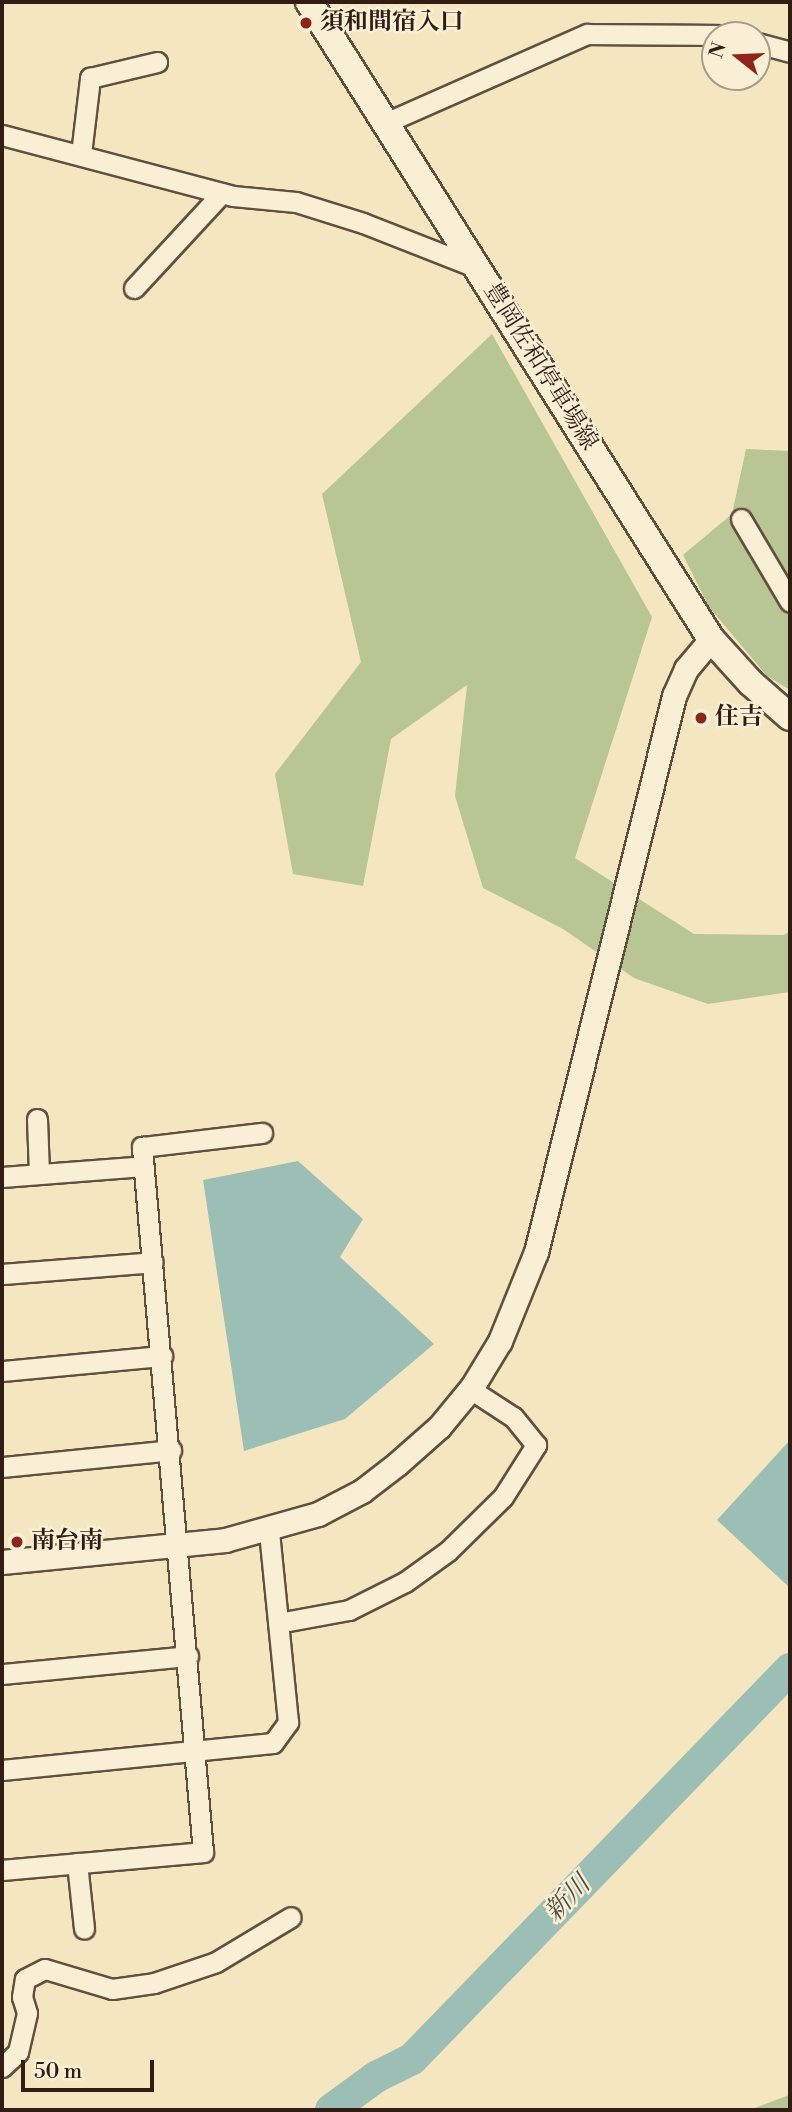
<!DOCTYPE html>
<html>
<head>
<meta charset="utf-8">
<style>
  body { margin:0 }
  #map { position:relative; width:792px; height:2112px; overflow:hidden; background:#f4e7bf; font-family:"Libre Bodoni","Noto Serif JP",serif }
  div>[style] { position:absolute }
  .green>* { inset:0; background:#b8c694 }
  .water>* { inset:0; background:#9cbfb5 }
  .river>* { height:32px; margin:-16px; padding:0 16px; transform-origin:16px; border-radius:16px; background:#9cbfb5 }
  .roads { filter:drop-shadow(2px 0 #62503f) drop-shadow(-2px 0 #62503f) drop-shadow(0 2px #62503f) drop-shadow(0 -2px #62503f) }
  .minor>* { height:19px; margin:-9.5px; padding:0 9.5px; transform-origin:9.5px; border-radius:9.5px; background:#f8efd5 }
  .tertiary>* { height:23px; margin:-11.5px; padding:0 11.5px; transform-origin:11.5px; border-radius:11.5px; background:#f8efd5 }
  .secondary>* { height:26px; margin:-13px; padding:0 13px; transform-origin:13px; border-radius:13px; background:#f8efd5 }
  .dots>* { width:19px; height:19px; translate:-50% -50%; box-sizing:border-box; border:4px solid #f8efd5; border-radius:50% }
  span { translate:-50% -50%; white-space:nowrap; text-align:center; line-height:1.15; -webkit-text-stroke:5px #f8efd5; paint-order:stroke }
  .poi-label { font-size:24px; color:#311d14; font-weight:700 }
  .left { translate:0 -50%; text-align:left }
  .street-label { font-size:24px; color:#311d14 }
  .water-label { font-size:26px; color:#514e44; font-style:italic }
  .frame { position:absolute; inset:0; border:4px solid #311d14; pointer-events:none }
  .north { position:absolute; left:701px; top:21px; width:70px; height:70px; box-sizing:border-box; background:#f8efd5; border:2px solid #a89b88; border-radius:50%; rotate:288deg; font-size:19px; font-weight:700; line-height:28px; text-align:center; color:#311d14 }
  .north::after { content:''; display:block; margin:auto; width:24px; height:32px; background:#8f2418; clip-path:polygon(50% 0,100% 100%,50% 72%,0 100%) }
  .scale { position:absolute; left:21px; top:2060px; width:133px; height:32px; box-sizing:border-box; border:4px solid #311d14; border-top:0; padding-left:9px; font-size:21px; line-height:24px; white-space:nowrap; color:#311d14; -webkit-text-stroke:5px #f8efd5; paint-order:stroke }
</style>
</head>
<body>
<div id="map">
  <div class="green">
    <div style="clip-path:polygon(492px 334px,652px 617px,575px 858px,694px 934px,784px 935px,790px 931px,790px 992px,708px 1004px,634px 978px,563px 929px,483px 888px,455px 796px,467px 685px,391px 739px,363px 886px,293px 874px,275px 774px,361px 662px,322px 494px)"></div>
    <div style="clip-path:polygon(746px 449px,790px 451px,790px 690px,767px 676px,709px 607px,683px 555px,732px 514px)"></div>
    <div style="clip-path:polygon(790px 2094px,790px 2110px,749px 2110px,789px 2095px)"></div>
  </div>
  <div class="water">
    <div style="clip-path:polygon(298px 1161px,363px 1219px,340px 1257px,434px 1344px,345px 1419px,244px 1451px,203px 1180px)"></div>
    <div style="clip-path:polygon(790px 1440px,790px 1588px,717px 1520px)"></div>
  </div>
  <div class="river">
    <div style="left:331px;top:2110px;width:56px;rotate:-36.3deg"></div>
    <div style="left:376px;top:2077px;width:40px;rotate:-26.6deg"></div>
    <div style="left:412px;top:2059px;width:543px;rotate:-45.9deg"></div>
  </div>
  <div class="roads">
    <div class="minor">
      <div style="left:757px;top:43px;width:34px;rotate:15deg"></div>
      <div style="left:385px;top:123px;width:221px;rotate:-23.8deg"></div>
      <div style="left:587px;top:34px;width:130px;rotate:0.4deg"></div>
      <div style="left:2px;top:135px;width:239px;rotate:14.8deg"></div>
      <div style="left:233px;top:196px;width:63px;rotate:5.4deg"></div>
      <div style="left:296px;top:202px;width:70px;rotate:17.4deg"></div>
      <div style="left:363px;top:223px;width:123px;rotate:21.4deg"></div>
      <div style="left:81px;top:154px;width:77px;rotate:-83.2deg"></div>
      <div style="left:90px;top:78px;width:69px;rotate:-13.4deg"></div>
      <div style="left:134px;top:288px;width:129px;rotate:-47.2deg"></div>
      <div style="left:741px;top:519px;width:96px;rotate:59.4deg"></div>
      <div style="left:37px;top:1119px;width:55px;rotate:87.9deg"></div>
      <div style="left:2px;top:1177px;width:142px;rotate:-4.4deg"></div>
      <div style="left:2px;top:1274px;width:151px;rotate:-4.5deg"></div>
      <div style="left:2px;top:1371px;width:161px;rotate:-5.4deg"></div>
      <div style="left:2px;top:1467px;width:170px;rotate:-5.7deg"></div>
      <div style="left:278px;top:1623px;width:72px;rotate:-10.4deg"></div>
      <div style="left:349px;top:1610px;width:63px;rotate:-26.6deg"></div>
      <div style="left:405px;top:1582px;width:53px;rotate:-35.8deg"></div>
      <div style="left:448px;top:1551px;width:77px;rotate:-44.5deg"></div>
      <div style="left:503px;top:1497px;width:62px;rotate:-57.6deg"></div>
      <div style="left:536px;top:1445px;width:36px;rotate:-129deg"></div>
      <div style="left:513px;top:1417px;width:51px;rotate:-146.9deg"></div>
      <div style="left:2px;top:1674px;width:187px;rotate:-5.5deg"></div>
      <div style="left:2px;top:1770px;width:272px;rotate:-5.7deg"></div>
      <div style="left:273px;top:1743px;width:26px;rotate:-54deg"></div>
      <div style="left:288px;top:1722px;width:192px;rotate:-95.7deg"></div>
      <div style="left:77px;top:1863px;width:66px;rotate:83.9deg"></div>
      <div style="left:2px;top:1870px;width:202px;rotate:-5.1deg"></div>
      <div style="left:203px;top:1852px;width:708px;rotate:-94.95deg"></div>
      <div style="left:142px;top:1147px;width:121px;rotate:-6.7deg"></div>
      <div style="left:2px;top:2067px;width:22px;rotate:-43deg"></div>
      <div style="left:18px;top:2052px;width:40px;rotate:-77deg"></div>
      <div style="left:27px;top:2013px;width:17px;rotate:-107deg"></div>
      <div style="left:22px;top:1997px;width:18px;rotate:-81deg"></div>
      <div style="left:25px;top:1979px;width:22px;rotate:-27deg"></div>
      <div style="left:45px;top:1969px;width:70px;rotate:16.6deg"></div>
      <div style="left:112px;top:1989px;width:42px;rotate:-8.1deg"></div>
      <div style="left:154px;top:1983px;width:65px;rotate:-18.7deg"></div>
      <div style="left:216px;top:1962px;width:87px;rotate:-31deg"></div>
    </div>
    <div class="tertiary">
      <div style="left:2px;top:1562px;width:224px;rotate:-5.6deg"></div>
      <div style="left:225px;top:1540px;width:97px;rotate:-15.6deg"></div>
      <div style="left:318px;top:1514px;width:50px;rotate:-27.6deg"></div>
      <div style="left:362px;top:1491px;width:44px;rotate:-37.6deg"></div>
      <div style="left:397px;top:1464px;width:56px;rotate:-41.4deg"></div>
      <div style="left:439px;top:1427px;width:52px;rotate:-50.5deg"></div>
      <div style="left:472px;top:1387px;width:54px;rotate:-58.7deg"></div>
      <div style="left:500px;top:1341px;width:96px;rotate:-68deg"></div>
      <div style="left:536px;top:1252px;width:573px;rotate:-76.06deg"></div>
      <div style="left:674px;top:696px;width:30px;rotate:-66deg"></div>
      <div style="left:686px;top:669px;width:39px;rotate:-50deg"></div>
    </div>
    <div class="secondary">
      <div style="left:309px;top:2px;width:753px;rotate:57.74deg"></div>
      <div style="left:711px;top:639px;width:59px;rotate:47.7deg"></div>
      <div style="left:751px;top:683px;width:52px;rotate:41.1deg"></div>
    </div>
  </div>
  <div class="dots">
    <div style="left:306px;top:23px;background:#8f2418"></div>
    <div style="left:701px;top:718px;background:#8f2418"></div>
    <div style="left:17px;top:1542px;background:#8f2418"></div>
  </div>
  <div class="poi-label">
    <span class="left" style="left:320px;top:23px">須和間宿入口</span>
    <span class="left" style="left:715px;top:718px">住吉</span>
    <span class="left" style="left:31px;top:1542px">南台南</span>
  </div>
  <div class="street-label">
    <span style="left:540px;top:367px;rotate:58deg">豊岡佐和停車場線</span>
  </div>
  <div class="water-label">
    <span style="left:568px;top:1899px;rotate:-46deg">新川</span>
  </div>
  <div class="frame"></div>
  <div class="north">N</div>
  <div class="scale">50 m</div>
</div>
</body>
</html>
